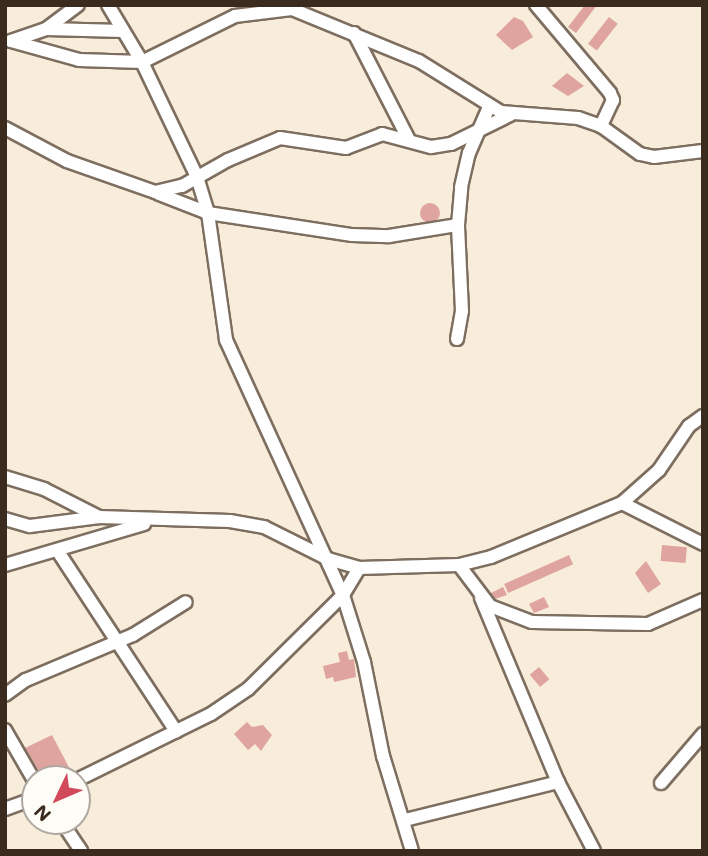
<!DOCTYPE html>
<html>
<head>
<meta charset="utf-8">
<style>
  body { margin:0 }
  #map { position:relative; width:708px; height:856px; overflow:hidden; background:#f8ecda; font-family:Mali,sans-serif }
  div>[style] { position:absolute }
  .building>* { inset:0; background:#dfa49f; transform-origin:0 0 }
  .round { border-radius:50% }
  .roads { filter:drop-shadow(2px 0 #7d6e60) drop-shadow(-2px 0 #7d6e60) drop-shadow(0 2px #7d6e60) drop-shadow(0 -2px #7d6e60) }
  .minor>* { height:12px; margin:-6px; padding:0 6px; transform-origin:6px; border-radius:6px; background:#fff }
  span { translate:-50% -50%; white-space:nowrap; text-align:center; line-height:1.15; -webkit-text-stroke:5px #fdfcf7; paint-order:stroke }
  .frame { position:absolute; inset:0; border:7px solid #3b2a1e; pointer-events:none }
  .north { position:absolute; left:21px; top:765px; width:70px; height:70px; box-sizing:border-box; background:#fdfcf7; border:2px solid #afa8a0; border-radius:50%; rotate:226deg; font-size:19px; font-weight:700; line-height:28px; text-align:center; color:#3b2a1e }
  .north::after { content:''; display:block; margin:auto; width:24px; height:32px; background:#d1495b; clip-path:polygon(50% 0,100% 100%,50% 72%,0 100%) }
</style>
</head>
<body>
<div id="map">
  <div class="building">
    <div style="clip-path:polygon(585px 5px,597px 5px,576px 33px,568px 27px)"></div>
    <div style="clip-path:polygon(514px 17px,523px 21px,533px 37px,512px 50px,496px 35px)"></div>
    <div style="left:609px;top:17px;width:11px;height:34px;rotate:38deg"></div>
    <div style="clip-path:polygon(567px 73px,584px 86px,568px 96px,552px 86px)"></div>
    <div class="round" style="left:420px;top:203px;width:20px;height:20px"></div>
    <div style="left:662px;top:545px;width:25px;height:16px;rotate:5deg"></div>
    <div style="left:569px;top:555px;width:10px;height:71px;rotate:66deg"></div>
    <div style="clip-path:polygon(646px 561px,661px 584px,648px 593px,635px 573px)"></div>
    <div style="clip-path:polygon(503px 587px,507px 595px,495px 599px,491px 593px)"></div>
    <div style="clip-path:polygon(544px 597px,549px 607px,534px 613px,529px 604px)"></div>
    <div style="clip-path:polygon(347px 651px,349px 660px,354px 659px,356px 677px,334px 682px,333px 677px,326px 679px,323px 666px,340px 662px,338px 653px)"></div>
    <div style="left:539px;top:667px;width:16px;height:12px;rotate:50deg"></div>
    <div style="clip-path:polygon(247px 722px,252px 727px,263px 725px,272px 735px,261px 751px,255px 744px,248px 750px,234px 734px)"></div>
    <div style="clip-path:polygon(52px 735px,72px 773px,68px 779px,54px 779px,50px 772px,42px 776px,25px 748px)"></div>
  </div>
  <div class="roads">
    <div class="minor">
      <div style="left:108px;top:5px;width:66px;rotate:59.2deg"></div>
      <div style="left:142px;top:62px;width:127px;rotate:64.4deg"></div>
      <div style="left:197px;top:177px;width:38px;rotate:73deg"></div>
      <div style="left:208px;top:213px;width:128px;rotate:81.9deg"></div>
      <div style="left:226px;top:340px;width:281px;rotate:65.4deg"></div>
      <div style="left:343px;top:595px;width:70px;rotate:72.6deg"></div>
      <div style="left:364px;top:662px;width:96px;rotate:78.6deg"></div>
      <div style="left:383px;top:756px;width:99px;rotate:73deg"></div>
      <div style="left:536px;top:5px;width:115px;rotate:49.9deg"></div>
      <div style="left:610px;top:93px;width:8px;rotate:67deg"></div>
      <div style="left:613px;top:100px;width:29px;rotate:115deg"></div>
      <div style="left:46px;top:29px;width:77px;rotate:1.5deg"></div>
      <div style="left:354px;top:33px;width:118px;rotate:62.8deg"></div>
      <div style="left:11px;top:41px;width:71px;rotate:15.6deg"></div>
      <div style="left:79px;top:60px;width:63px;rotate:1.8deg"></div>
      <div style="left:142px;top:62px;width:104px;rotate:-26.3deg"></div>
      <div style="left:235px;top:16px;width:57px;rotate:-7deg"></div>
      <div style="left:292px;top:9px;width:137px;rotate:22.3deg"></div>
      <div style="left:419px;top:61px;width:97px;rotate:31.9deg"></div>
      <div style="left:501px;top:112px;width:77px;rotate:4.5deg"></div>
      <div style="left:578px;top:118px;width:24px;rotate:19deg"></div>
      <div style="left:601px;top:126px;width:48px;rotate:35.7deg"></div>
      <div style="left:640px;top:154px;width:14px;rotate:12deg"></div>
      <div style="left:654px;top:157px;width:49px;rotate:-7deg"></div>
      <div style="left:11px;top:41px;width:37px;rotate:-19deg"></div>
      <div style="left:46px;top:29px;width:40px;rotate:-37deg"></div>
      <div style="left:5px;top:128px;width:70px;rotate:28deg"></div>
      <div style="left:67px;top:161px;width:93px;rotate:19.4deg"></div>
      <div style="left:155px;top:192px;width:28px;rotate:-13deg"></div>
      <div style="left:182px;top:186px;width:53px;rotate:-29.5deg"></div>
      <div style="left:228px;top:160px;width:56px;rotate:-22.9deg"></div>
      <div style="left:280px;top:138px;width:67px;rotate:8.6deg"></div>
      <div style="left:346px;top:148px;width:39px;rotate:-21deg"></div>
      <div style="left:382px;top:134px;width:51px;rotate:14.9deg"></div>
      <div style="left:431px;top:147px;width:20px;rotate:-9deg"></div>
      <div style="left:451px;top:144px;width:66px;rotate:-26.2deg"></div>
      <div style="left:159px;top:194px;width:53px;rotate:21.2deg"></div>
      <div style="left:208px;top:213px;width:146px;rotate:8.7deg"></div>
      <div style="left:352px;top:235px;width:37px;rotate:2deg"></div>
      <div style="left:389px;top:236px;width:70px;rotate:-9.1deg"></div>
      <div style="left:457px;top:339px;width:28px;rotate:-80deg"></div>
      <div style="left:462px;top:311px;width:86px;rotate:-92.7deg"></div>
      <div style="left:458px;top:225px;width:38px;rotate:-85deg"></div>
      <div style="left:461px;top:187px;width:35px;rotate:-77deg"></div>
      <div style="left:469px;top:153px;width:50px;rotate:-66.5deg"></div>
      <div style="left:5px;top:477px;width:41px;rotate:17.1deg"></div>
      <div style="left:44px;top:489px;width:62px;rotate:27deg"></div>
      <div style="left:622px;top:503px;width:91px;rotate:26.8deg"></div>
      <div style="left:5px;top:519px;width:26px;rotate:16deg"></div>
      <div style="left:30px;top:526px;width:70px;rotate:-7.4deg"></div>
      <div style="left:99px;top:517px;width:131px;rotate:1.7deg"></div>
      <div style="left:230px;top:521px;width:35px;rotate:10deg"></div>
      <div style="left:264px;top:527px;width:72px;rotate:26.6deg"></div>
      <div style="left:328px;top:559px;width:32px;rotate:16deg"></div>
      <div style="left:359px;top:568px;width:100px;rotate:-1.7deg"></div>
      <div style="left:459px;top:565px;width:33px;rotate:-14deg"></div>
      <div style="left:491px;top:557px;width:142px;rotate:-22.4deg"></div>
      <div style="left:622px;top:503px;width:50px;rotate:-41.7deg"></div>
      <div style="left:659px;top:470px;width:53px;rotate:-55.7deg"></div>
      <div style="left:689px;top:426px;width:17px;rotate:-36deg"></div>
      <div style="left:57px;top:550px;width:217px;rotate:56.7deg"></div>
      <div style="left:5px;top:565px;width:145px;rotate:-16.4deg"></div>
      <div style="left:459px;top:565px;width:51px;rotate:52.9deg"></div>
      <div style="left:490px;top:606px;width:45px;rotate:20.9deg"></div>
      <div style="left:532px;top:622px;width:116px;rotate:1deg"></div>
      <div style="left:648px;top:624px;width:60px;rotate:-23.6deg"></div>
      <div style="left:481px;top:598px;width:199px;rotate:67.3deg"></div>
      <div style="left:558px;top:782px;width:78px;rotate:62.4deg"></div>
      <div style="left:5px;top:695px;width:26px;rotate:-36deg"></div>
      <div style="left:26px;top:680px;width:116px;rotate:-22.8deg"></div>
      <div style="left:133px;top:635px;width:62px;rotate:-31.9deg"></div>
      <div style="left:5px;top:730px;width:60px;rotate:60deg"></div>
      <div style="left:77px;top:780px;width:149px;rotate:-26.2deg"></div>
      <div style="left:211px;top:714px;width:45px;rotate:-34deg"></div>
      <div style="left:248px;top:689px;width:134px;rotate:-44.7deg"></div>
      <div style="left:343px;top:595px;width:31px;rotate:-59deg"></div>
      <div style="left:661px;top:783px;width:65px;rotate:-49.4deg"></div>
      <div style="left:5px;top:809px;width:32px;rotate:-20deg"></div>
      <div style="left:405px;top:820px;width:158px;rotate:-13.9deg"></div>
      <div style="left:61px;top:821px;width:36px;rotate:56deg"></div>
    </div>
  </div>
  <div class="frame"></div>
  <div class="north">N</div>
</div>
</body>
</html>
